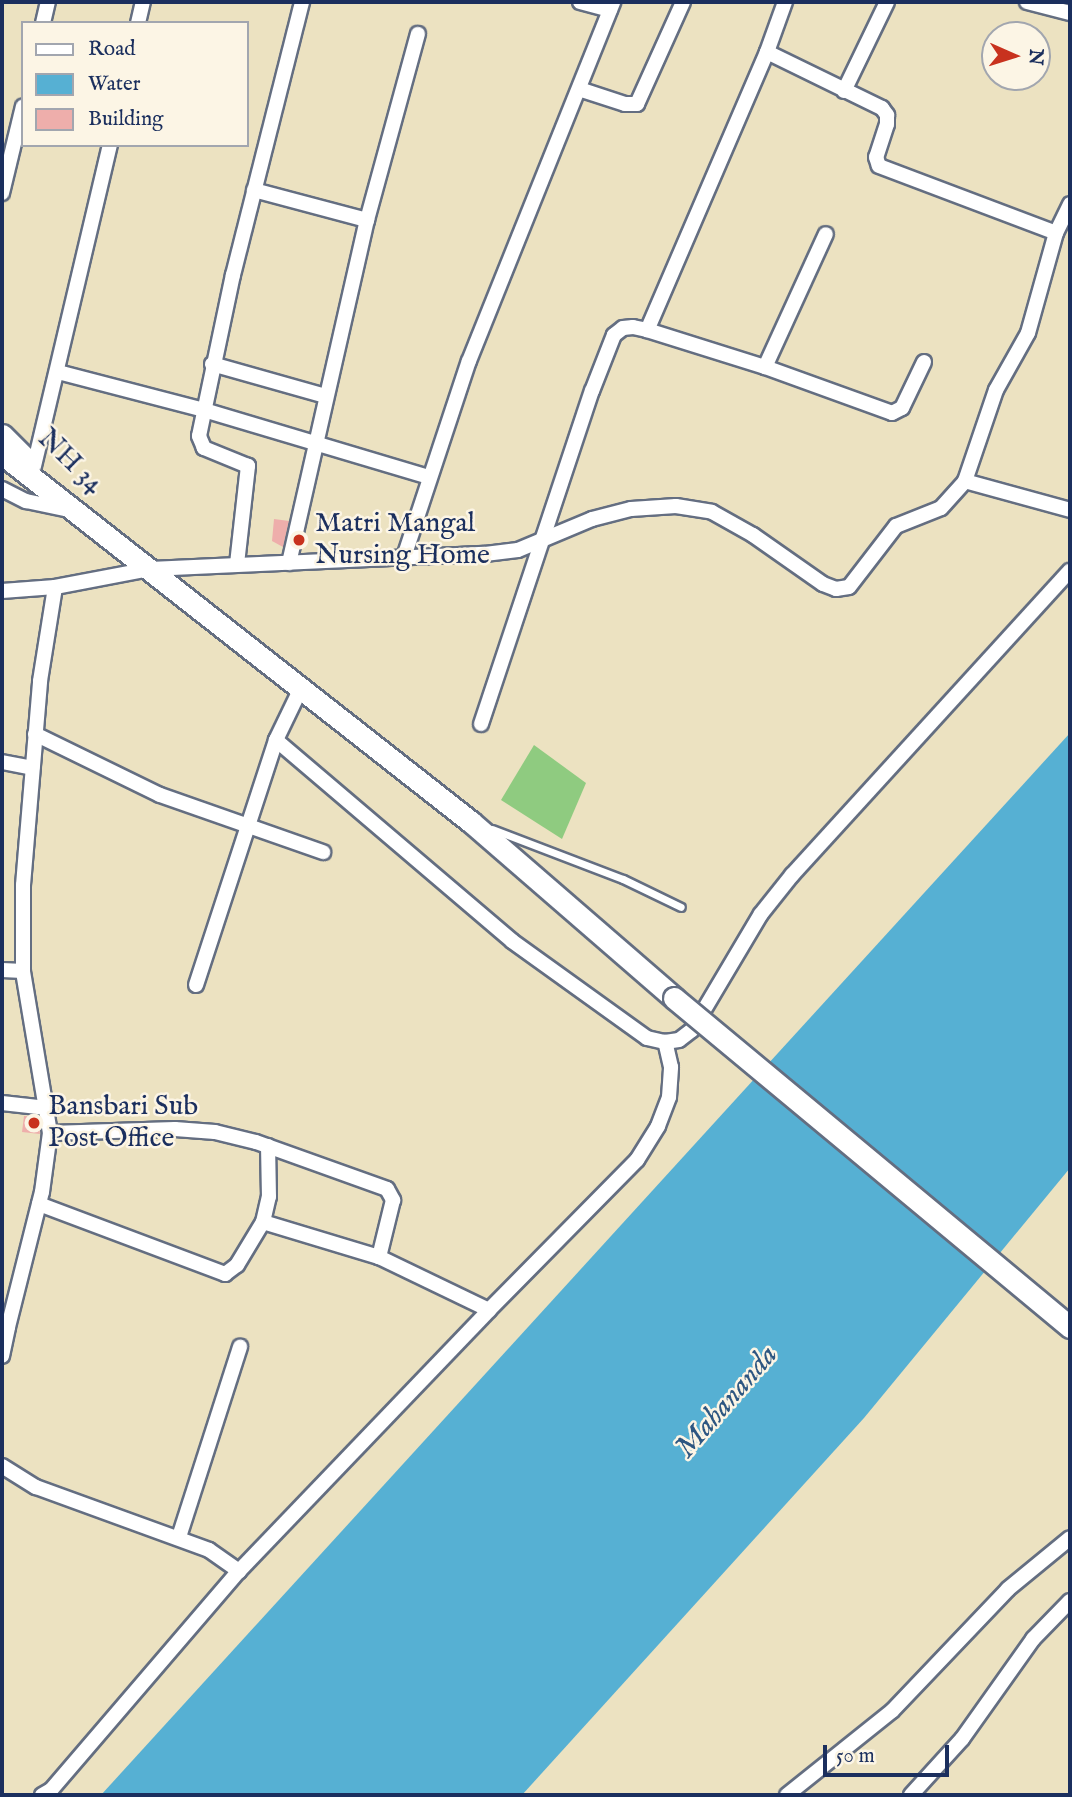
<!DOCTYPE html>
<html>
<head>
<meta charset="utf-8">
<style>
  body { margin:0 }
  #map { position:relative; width:1072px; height:1797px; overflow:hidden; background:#ece2c1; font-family:"IM FELL English",serif }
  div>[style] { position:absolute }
  .green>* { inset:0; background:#8fcb80 }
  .water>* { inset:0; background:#56b0d3 }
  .building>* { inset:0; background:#eeaeab }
  .roads { filter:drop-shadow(2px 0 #646e81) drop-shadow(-2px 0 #646e81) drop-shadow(0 2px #646e81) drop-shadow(0 -2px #646e81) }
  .lane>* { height:7px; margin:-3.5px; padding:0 3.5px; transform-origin:3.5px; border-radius:3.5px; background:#fff }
  .street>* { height:14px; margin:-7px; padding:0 7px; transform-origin:7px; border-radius:7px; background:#fff }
  .primary>* { height:21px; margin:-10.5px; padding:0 10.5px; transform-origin:10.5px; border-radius:10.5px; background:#fff }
  .bridges { filter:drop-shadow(2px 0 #646e81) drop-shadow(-2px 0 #646e81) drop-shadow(0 2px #646e81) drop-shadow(0 -2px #646e81) }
  .primary-bridge>* { height:21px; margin:-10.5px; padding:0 10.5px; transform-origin:10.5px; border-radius:10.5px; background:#fff }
  .dots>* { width:19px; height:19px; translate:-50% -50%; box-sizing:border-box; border:4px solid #fcf5e5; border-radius:50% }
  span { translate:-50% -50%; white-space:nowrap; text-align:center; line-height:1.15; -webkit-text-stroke:5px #fcf5e5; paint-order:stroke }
  .street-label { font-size:28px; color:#1b2f5e }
  .poi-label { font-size:28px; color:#1b2f5e }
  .left { translate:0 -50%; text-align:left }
  .water-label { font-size:30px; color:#2d5681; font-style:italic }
  .frame { position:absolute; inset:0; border:4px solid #1b2f5e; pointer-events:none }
  .legend { position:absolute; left:21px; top:21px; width:228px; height:126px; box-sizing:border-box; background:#fcf5e5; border:2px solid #a2a6af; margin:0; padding:9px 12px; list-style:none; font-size:21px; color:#1b2f5e }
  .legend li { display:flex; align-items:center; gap:14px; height:35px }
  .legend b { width:35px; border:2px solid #a2a6af }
  .north { position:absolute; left:981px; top:21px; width:70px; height:70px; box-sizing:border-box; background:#fcf5e5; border:2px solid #a2a6af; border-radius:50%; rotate:93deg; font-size:19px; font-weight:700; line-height:28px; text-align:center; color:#1b2f5e }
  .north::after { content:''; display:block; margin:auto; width:24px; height:32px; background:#c8321e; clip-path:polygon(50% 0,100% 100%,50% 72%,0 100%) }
  .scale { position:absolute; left:823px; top:1745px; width:126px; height:32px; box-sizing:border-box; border:4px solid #1b2f5e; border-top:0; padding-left:9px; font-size:21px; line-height:24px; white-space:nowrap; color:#1b2f5e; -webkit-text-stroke:5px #fcf5e5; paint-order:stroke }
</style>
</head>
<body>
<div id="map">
  <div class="green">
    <div style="clip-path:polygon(534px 745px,586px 783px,562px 839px,501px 800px)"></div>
  </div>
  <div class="water">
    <div style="clip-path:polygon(1070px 733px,1070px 1168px,864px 1418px,522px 1795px,101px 1795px)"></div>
  </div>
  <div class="building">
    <div style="clip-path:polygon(274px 519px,289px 521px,283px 547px,272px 541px)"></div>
    <div style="clip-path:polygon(24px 1116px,38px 1117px,40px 1134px,22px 1132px)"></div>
  </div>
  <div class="roads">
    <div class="lane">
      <div style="left:492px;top:829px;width:140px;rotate:20.9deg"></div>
      <div style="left:623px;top:879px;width:64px;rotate:25.8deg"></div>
    </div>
    <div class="street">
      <div style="left:580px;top:2px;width:31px;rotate:15deg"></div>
      <div style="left:785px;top:2px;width:53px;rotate:109.8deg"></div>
      <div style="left:767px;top:52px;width:303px;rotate:113.3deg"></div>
      <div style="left:647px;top:330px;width:124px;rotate:17.4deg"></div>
      <div style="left:765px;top:367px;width:135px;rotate:19.9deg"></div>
      <div style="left:892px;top:413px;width:11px;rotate:-27deg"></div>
      <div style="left:902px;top:408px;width:51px;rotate:-64.4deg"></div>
      <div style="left:1027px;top:2px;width:44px;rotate:14.3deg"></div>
      <div style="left:43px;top:23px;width:22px;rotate:-77deg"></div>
      <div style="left:138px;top:23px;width:22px;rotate:-77deg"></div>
      <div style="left:767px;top:52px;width:128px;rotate:26deg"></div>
      <div style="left:882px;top:108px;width:9px;rotate:54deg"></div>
      <div style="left:887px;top:115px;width:9px;rotate:90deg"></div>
      <div style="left:887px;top:124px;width:35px;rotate:108deg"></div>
      <div style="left:876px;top:157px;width:9px;rotate:72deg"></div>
      <div style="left:879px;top:166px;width:189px;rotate:20.7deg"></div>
      <div style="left:579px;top:89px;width:48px;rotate:18.1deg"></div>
      <div style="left:625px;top:104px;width:12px"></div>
      <div style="left:637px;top:104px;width:112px;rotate:-65.7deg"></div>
      <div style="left:844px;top:91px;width:99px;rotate:-64.2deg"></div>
      <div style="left:254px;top:190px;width:117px;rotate:14.9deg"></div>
      <div style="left:2px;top:193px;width:89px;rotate:-76.4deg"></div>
      <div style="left:212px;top:364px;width:117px;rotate:15.8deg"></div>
      <div style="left:765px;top:367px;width:146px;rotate:-65.4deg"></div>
      <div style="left:58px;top:372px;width:151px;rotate:14.6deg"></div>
      <div style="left:204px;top:410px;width:235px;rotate:16.6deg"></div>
      <div style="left:34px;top:466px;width:330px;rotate:-76.7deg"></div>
      <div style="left:965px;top:481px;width:109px;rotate:15.4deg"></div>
      <div style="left:2px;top:489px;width:27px;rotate:27deg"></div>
      <div style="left:26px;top:501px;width:45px;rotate:11.6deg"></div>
      <div style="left:404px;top:557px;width:206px;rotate:-71.7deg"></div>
      <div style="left:469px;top:361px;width:387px;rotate:-68.1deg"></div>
      <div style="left:289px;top:563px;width:352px;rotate:-77.2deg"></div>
      <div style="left:367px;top:220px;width:193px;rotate:-74.7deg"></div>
      <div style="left:237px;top:564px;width:99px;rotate:-83.6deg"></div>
      <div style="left:248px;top:466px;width:48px;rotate:-157.8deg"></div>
      <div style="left:204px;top:448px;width:13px;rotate:-113deg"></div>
      <div style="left:199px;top:436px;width:165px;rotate:-78.1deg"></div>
      <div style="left:233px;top:275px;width:282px;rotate:-75.8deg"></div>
      <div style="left:2px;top:591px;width:53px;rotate:-4.3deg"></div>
      <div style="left:55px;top:587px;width:97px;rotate:-10.7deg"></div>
      <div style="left:150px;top:569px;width:335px;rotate:-2.6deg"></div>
      <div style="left:485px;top:554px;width:33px;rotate:-7deg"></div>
      <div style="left:518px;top:550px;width:80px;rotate:-22.7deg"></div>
      <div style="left:592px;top:519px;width:40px;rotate:-14.4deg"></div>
      <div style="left:631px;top:509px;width:45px;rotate:-3.8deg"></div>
      <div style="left:676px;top:506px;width:36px;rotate:9deg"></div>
      <div style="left:712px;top:512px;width:47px;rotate:29.3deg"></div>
      <div style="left:753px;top:535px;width:85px;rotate:35deg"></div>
      <div style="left:823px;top:584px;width:14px;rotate:21deg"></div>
      <div style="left:836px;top:589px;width:13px;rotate:-9deg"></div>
      <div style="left:849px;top:587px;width:77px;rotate:-52.4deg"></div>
      <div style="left:896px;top:526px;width:48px;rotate:-21.8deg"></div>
      <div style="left:941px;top:508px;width:36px;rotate:-48deg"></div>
      <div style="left:965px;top:481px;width:96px;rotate:-71.2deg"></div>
      <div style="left:996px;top:390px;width:65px;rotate:-60.7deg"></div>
      <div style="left:1028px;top:333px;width:104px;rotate:-74.4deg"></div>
      <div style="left:1056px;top:233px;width:32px;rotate:-64deg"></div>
      <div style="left:481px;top:724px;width:351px;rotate:-71.6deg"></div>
      <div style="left:592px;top:391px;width:60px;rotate:-68.6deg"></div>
      <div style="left:614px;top:335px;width:11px;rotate:-38deg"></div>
      <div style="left:623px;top:328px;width:10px;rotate:-6deg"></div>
      <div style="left:633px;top:327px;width:14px;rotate:12deg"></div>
      <div style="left:35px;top:734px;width:139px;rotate:26deg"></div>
      <div style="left:160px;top:795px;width:173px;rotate:19.3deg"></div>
      <div style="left:276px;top:740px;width:310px;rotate:40.4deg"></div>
      <div style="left:512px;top:941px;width:166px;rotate:35.7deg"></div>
      <div style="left:647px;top:1038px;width:18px;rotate:13deg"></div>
      <div style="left:665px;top:1042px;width:14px;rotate:-8deg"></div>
      <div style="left:679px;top:1040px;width:16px;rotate:-38deg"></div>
      <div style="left:692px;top:1030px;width:135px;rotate:-59.3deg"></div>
      <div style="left:761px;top:914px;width:50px;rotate:-51.5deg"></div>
      <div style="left:792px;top:875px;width:412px;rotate:-47.6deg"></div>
      <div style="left:2px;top:762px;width:31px;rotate:11deg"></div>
      <div style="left:2px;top:970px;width:21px;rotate:3deg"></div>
      <div style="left:196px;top:985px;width:258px;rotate:-71.9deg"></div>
      <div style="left:276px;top:740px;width:58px;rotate:-64.3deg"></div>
      <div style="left:2px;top:1103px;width:45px;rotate:6.3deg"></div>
      <div style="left:50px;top:1133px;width:125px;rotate:-1.8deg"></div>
      <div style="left:175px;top:1129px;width:40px;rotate:4.3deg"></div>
      <div style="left:215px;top:1132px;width:42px;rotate:13.7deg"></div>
      <div style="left:256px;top:1142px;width:139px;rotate:19.7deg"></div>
      <div style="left:387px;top:1189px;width:13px;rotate:61deg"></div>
      <div style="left:393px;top:1200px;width:59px;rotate:103.8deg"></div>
      <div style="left:39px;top:1204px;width:199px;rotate:20.6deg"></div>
      <div style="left:225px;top:1274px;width:15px;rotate:-37deg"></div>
      <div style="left:237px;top:1265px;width:50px;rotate:-58.8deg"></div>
      <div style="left:263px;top:1222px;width:26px;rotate:-77deg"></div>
      <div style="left:269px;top:1197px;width:51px;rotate:-91.1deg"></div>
      <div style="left:263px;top:1222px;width:121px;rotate:16.8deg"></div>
      <div style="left:379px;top:1257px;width:122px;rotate:25.7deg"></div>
      <div style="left:2px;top:1325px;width:6px;rotate:18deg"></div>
      <div style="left:8px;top:1327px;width:139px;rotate:-75.9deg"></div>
      <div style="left:42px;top:1192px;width:60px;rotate:-82.3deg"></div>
      <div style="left:50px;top:1133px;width:164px;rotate:-99.5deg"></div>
      <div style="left:23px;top:971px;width:86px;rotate:-90deg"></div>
      <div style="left:23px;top:885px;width:205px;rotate:-85.2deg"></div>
      <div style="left:40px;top:681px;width:95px;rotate:-80.9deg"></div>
      <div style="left:2px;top:1356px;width:30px;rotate:-78deg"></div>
      <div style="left:2px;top:1466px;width:40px;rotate:32deg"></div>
      <div style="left:36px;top:1487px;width:184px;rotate:20deg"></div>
      <div style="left:209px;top:1550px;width:37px;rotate:35deg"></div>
      <div style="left:179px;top:1537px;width:200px;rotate:-72.2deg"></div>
      <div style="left:42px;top:1795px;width:10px;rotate:-29deg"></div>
      <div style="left:51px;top:1790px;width:289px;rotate:-49.4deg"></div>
      <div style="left:239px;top:1571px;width:361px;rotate:-46.2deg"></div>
      <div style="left:489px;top:1310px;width:211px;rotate:-45.4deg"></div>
      <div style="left:637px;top:1160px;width:40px;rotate:-58deg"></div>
      <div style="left:658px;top:1126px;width:31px;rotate:-69deg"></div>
      <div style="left:669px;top:1097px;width:30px;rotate:-86deg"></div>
      <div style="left:671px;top:1067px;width:26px;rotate:-103deg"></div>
      <div style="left:787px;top:1795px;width:134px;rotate:-38.7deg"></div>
      <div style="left:892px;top:1711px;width:168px;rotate:-46.4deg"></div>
      <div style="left:1008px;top:1589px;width:80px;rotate:-39.4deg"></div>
      <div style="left:911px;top:1795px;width:76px;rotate:-47.7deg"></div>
      <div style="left:962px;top:1739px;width:123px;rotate:-54.6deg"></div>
      <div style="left:1033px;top:1639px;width:53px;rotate:-45.8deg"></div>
    </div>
    <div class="primary">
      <div style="left:2px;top:435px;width:35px;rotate:45deg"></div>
      <div style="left:2px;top:454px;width:596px;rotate:38.12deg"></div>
      <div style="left:471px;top:822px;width:269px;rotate:40.9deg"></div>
    </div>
  </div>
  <div class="bridges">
    <div class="primary-bridge">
      <div style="left:674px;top:998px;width:515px;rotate:39.72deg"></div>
    </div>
  </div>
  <div class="dots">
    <div style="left:299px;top:540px;background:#c8321e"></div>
    <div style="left:34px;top:1123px;background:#c8321e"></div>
  </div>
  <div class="street-label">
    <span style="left:70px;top:462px;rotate:44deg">NH 34</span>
  </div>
  <div class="poi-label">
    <span class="left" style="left:315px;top:540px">Matri Mangal<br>Nursing Home</span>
    <span class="left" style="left:48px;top:1123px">Bansbari Sub<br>Post Office</span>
  </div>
  <div class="water-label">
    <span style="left:727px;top:1402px;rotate:-49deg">Mahananda</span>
  </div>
  <div class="frame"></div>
  <ul class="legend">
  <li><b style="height:9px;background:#fff"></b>Road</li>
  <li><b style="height:19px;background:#56b0d3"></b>Water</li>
  <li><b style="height:19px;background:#eeaeab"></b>Building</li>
  </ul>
  <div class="north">N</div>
  <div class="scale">50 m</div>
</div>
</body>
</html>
